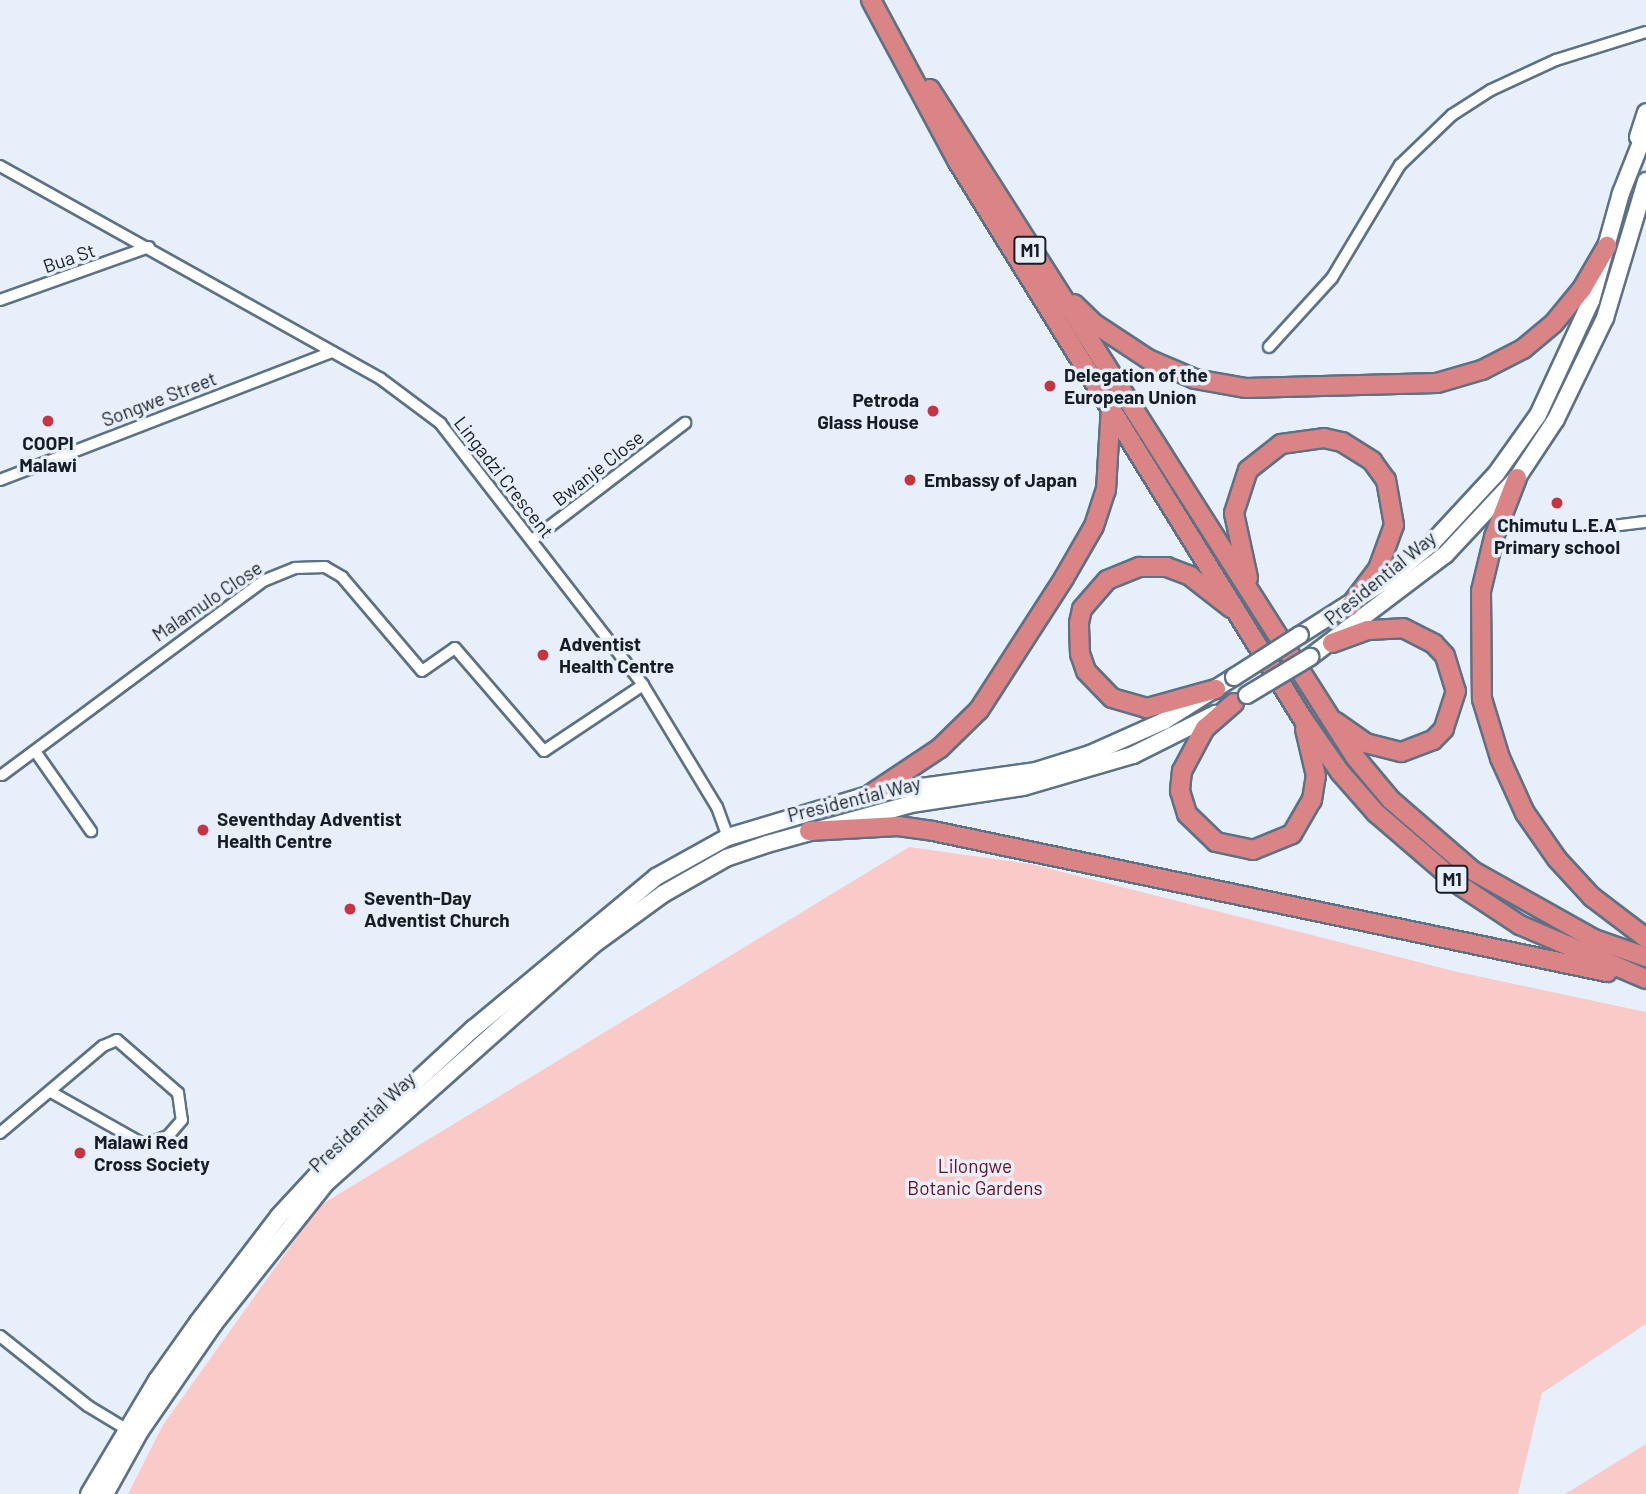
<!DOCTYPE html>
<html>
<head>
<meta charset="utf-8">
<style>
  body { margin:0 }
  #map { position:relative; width:1646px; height:1494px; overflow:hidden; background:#e7f0fa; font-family:Barlow,sans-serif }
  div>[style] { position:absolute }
  .green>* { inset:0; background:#facac9 }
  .roads { filter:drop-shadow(2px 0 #5d7186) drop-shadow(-2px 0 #5d7186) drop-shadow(0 2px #5d7186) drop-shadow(0 -2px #5d7186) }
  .minor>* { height:10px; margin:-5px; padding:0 5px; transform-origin:5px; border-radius:5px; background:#fff }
  .secondary>* { height:16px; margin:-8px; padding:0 8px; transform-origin:8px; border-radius:8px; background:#fff }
  .trunk>* { height:18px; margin:-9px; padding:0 9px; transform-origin:9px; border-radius:9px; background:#da8486 }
  .bridges { filter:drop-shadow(2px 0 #5d7186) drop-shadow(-2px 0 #5d7186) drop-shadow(0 2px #5d7186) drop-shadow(0 -2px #5d7186) }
  .secondary-bridge>* { height:16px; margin:-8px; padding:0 8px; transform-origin:8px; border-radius:8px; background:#fff }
  .dots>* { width:19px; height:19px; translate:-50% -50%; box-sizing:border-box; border:4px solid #e7f0fa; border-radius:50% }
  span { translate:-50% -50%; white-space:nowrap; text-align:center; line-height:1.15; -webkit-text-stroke:7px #e7f0fa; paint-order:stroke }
  .shield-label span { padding:2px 5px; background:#e7f0fa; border:2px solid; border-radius:5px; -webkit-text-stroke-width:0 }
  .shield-label { font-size:18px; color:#151d25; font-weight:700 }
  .street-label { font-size:19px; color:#151d25 }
  .poi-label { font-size:19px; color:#151d25; font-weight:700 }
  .left { translate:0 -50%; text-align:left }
  .right { translate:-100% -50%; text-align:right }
  .park-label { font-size:19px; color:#6c091a }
</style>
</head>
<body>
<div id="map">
  <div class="green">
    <div style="clip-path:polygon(909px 847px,1031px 864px,1458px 972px,1646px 1012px,1646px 1324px,1542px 1393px,1518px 1494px,128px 1494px,163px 1425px,319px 1206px)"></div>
    <div style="clip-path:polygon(1646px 1444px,1646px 1494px,1565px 1494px)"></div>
  </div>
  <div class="roads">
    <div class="minor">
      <div style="left:0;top:166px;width:436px;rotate:29.2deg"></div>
      <div style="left:381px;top:379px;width:74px;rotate:36.7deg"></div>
      <div style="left:440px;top:423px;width:331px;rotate:52.2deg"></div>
      <div style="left:643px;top:685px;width:143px;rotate:58.8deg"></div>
      <div style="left:717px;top:807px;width:32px;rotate:70deg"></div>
      <div style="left:0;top:300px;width:158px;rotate:-19.6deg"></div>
      <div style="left:1269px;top:347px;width:93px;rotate:-47.6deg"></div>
      <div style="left:1332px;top:278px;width:132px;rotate:-59deg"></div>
      <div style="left:1400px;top:165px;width:72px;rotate:-43.9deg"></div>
      <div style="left:1452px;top:115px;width:46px;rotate:-32.7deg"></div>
      <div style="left:1491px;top:90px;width:72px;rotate:-24.8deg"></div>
      <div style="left:1556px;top:60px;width:94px;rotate:-17.3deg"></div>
      <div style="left:0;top:480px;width:356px;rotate:-21.1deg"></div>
      <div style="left:1612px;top:526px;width:34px;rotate:-7deg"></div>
      <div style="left:532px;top:540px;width:193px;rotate:-37.4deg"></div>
      <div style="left:35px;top:751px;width:98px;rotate:55deg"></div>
      <div style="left:2px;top:775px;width:325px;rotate:-36.6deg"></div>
      <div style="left:263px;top:581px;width:35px;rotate:-22deg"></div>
      <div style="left:295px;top:568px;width:30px;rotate:-2deg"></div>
      <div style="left:325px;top:567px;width:20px;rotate:30deg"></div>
      <div style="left:342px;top:577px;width:123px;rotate:49.6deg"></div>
      <div style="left:422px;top:671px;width:40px;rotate:-34.9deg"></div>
      <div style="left:455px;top:648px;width:136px;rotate:49.2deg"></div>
      <div style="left:544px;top:751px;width:119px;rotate:-33.7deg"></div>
      <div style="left:0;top:1133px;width:135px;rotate:-40.2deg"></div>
      <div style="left:103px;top:1046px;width:15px;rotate:-23deg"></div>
      <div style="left:117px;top:1040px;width:81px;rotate:41deg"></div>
      <div style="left:178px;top:1093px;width:27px;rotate:82deg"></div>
      <div style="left:182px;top:1120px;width:21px;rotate:131deg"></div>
      <div style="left:168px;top:1136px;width:25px;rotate:159deg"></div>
      <div style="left:145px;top:1145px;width:108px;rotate:-150.6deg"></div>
      <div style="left:0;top:1336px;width:112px;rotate:38.5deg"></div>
      <div style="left:88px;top:1406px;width:44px;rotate:31.2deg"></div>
    </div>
    <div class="secondary">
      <div style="left:1638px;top:137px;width:26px;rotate:-72deg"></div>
      <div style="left:1300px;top:635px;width:108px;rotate:-32.5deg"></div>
      <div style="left:1391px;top:577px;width:53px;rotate:-39.7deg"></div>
      <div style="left:1432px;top:543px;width:94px;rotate:-47.2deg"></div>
      <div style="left:1496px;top:474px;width:72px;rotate:-54.6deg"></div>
      <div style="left:1538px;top:415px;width:126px;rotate:-65.1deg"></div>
      <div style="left:1591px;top:301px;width:112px;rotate:-74.5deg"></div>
      <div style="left:1621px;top:193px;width:68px;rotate:-68.4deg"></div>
      <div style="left:1310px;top:657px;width:169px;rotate:-37.1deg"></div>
      <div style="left:1445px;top:555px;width:105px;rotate:-46.9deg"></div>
      <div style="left:1517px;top:478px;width:71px;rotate:-56.5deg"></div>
      <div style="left:1556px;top:419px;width:112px;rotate:-64.1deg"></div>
      <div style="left:1605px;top:318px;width:143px;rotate:-73.3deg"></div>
      <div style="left:89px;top:1494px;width:133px;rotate:-59.2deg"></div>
      <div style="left:157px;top:1380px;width:71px;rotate:-54.7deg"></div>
      <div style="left:198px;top:1322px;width:133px;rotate:-52.6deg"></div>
      <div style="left:279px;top:1216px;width:71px;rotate:-47.3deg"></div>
      <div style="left:327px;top:1164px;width:199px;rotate:-42.8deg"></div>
      <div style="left:473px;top:1029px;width:238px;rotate:-39.7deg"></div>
      <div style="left:656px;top:877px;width:82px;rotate:-29.1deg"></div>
      <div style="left:728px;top:837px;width:149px;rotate:-16.7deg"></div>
      <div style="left:871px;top:794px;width:167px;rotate:-7.9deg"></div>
      <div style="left:1036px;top:771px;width:57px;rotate:-17.5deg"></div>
      <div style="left:1090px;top:754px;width:81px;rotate:-24deg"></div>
      <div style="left:1164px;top:721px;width:83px;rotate:-32.2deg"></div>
      <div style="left:105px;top:1494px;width:72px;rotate:-60.9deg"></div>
      <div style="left:140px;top:1431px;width:129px;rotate:-55.4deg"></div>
      <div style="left:213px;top:1325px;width:181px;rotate:-51.5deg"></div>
      <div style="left:326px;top:1183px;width:358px;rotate:-41.7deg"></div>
      <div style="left:593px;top:945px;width:87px;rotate:-36.1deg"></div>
      <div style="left:663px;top:894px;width:73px;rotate:-29.7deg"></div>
      <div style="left:726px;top:858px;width:43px;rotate:-18.9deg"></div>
      <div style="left:767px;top:844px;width:149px;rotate:-15.5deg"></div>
      <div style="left:911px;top:804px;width:113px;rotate:-8.6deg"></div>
      <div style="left:1023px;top:787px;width:115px;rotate:-16.2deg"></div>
      <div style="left:1133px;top:755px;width:92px;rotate:-26.6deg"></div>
    </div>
    <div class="trunk">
      <div style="left:871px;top:0;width:184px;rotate:61.8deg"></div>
      <div style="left:958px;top:162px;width:655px;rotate:58.23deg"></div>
      <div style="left:1303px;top:719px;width:65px;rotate:55.1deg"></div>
      <div style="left:1340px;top:772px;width:55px;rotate:48.7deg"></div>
      <div style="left:1376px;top:813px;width:112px;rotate:40.7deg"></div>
      <div style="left:1461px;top:886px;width:71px;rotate:33.5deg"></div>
      <div style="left:1520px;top:925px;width:137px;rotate:23.2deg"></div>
      <div style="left:930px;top:89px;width:792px;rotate:57.53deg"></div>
      <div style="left:1355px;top:757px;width:56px;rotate:50.1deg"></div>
      <div style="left:1391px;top:800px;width:108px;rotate:40.9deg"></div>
      <div style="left:1473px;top:871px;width:139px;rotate:29.3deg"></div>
      <div style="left:1594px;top:939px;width:55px;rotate:19.1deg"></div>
      <div style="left:1074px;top:304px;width:29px;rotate:44deg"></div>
      <div style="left:1095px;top:324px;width:64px;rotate:33.4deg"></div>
      <div style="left:1148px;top:359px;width:51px;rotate:23.1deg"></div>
      <div style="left:1195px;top:379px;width:52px;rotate:10deg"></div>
      <div style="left:1246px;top:388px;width:191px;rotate:-1.5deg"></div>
      <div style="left:1437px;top:383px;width:47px;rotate:-16.1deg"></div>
      <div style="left:1482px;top:370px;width:46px;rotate:-27.1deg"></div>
      <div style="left:1523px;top:349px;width:40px;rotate:-40deg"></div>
      <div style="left:1554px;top:323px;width:44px;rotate:-50.5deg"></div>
      <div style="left:1582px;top:289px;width:50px;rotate:-59.8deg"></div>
      <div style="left:1517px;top:478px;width:63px;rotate:111.3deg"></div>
      <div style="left:1494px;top:537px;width:56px;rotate:103.5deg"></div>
      <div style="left:1481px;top:591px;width:108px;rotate:89.5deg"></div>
      <div style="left:1482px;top:699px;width:62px;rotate:73deg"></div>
      <div style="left:1500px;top:758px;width:60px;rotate:65.6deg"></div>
      <div style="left:1525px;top:813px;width:56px;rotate:55.2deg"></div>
      <div style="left:1557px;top:859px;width:52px;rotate:47.4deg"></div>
      <div style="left:1592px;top:897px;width:68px;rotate:37.2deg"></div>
      <div style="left:1248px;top:578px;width:66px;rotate:-102.2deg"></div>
      <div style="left:1234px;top:513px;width:45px;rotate:-72deg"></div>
      <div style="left:1248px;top:470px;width:42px;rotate:-38.2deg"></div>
      <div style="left:1281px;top:444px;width:43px;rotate:-7.9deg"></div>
      <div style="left:1324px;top:438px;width:18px;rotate:13deg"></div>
      <div style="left:1342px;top:442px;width:36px;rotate:32deg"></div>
      <div style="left:1372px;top:461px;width:24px;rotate:54deg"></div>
      <div style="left:1386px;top:480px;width:46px;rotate:79.9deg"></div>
      <div style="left:1394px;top:525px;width:47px;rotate:110deg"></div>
      <div style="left:1378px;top:569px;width:48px;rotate:127.3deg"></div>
      <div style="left:1332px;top:643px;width:38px;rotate:-20deg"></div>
      <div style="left:1368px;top:630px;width:35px;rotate:-3deg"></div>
      <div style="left:1403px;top:628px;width:35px;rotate:27deg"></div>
      <div style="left:1434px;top:644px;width:16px;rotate:47deg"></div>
      <div style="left:1445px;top:656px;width:37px;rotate:73deg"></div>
      <div style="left:1456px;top:691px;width:40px;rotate:108deg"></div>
      <div style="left:1444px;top:729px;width:16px;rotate:135deg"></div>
      <div style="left:1433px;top:740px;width:34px;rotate:159deg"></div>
      <div style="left:1401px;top:752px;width:36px;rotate:-166deg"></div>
      <div style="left:1366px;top:743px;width:37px;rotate:-145deg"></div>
      <div style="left:1216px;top:689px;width:72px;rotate:164.6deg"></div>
      <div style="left:1147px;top:708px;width:36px;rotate:-164deg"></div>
      <div style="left:1112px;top:698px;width:37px;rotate:-134deg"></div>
      <div style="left:1086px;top:671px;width:18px;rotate:-109deg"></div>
      <div style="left:1080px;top:654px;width:31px;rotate:-92deg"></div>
      <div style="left:1079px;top:623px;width:14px;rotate:-78deg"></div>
      <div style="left:1082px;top:609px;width:38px;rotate:-49deg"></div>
      <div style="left:1107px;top:580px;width:35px;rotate:-22deg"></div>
      <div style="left:1140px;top:567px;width:27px"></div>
      <div style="left:1167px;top:567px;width:25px;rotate:21deg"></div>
      <div style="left:1190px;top:576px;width:52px;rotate:38deg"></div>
      <div style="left:1234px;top:703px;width:38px;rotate:139deg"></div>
      <div style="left:1205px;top:728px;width:49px;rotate:118.1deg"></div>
      <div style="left:1182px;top:771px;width:20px;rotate:96deg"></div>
      <div style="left:1180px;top:791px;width:24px;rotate:73deg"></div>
      <div style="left:1187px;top:814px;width:40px;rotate:44deg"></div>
      <div style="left:1216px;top:842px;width:38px;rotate:12deg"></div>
      <div style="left:1253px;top:850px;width:42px;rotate:-22.3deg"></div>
      <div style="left:1292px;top:834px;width:39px;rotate:-60deg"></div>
      <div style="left:1312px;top:800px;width:24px;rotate:-81deg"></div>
      <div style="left:1316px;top:776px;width:48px;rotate:-103.2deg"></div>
      <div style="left:871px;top:794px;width:83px;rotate:-33.7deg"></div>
      <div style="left:940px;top:748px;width:54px;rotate:-44.3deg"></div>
      <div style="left:979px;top:710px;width:157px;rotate:-57.2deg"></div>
      <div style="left:1064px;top:578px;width:60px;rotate:-60deg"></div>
      <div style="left:1094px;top:526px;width:38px;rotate:-72deg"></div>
      <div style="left:1106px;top:490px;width:83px;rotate:-86.6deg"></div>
      <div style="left:809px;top:831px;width:89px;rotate:-3.2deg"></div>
      <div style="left:898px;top:826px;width:35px;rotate:8deg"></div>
      <div style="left:933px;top:831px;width:689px;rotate:11.82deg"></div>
    </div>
  </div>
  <div class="bridges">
    <div class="secondary-bridge">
      <div style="left:1234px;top:677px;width:78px;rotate:-32.5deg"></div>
      <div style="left:1247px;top:695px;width:74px;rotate:-31.1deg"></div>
    </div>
  </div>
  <div class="dots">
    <div style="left:1050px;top:386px;background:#c43443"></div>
    <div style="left:933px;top:411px;background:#c43443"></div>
    <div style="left:48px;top:421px;background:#c43443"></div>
    <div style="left:910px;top:480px;background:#c43443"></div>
    <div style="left:1557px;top:503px;background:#c43443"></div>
    <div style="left:543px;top:655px;background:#c43443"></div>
    <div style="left:203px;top:830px;background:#c43443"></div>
    <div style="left:350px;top:909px;background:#c43443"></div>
    <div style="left:80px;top:1153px;background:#c43443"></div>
  </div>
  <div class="shield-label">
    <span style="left:1030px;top:250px">M1</span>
    <span style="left:1452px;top:879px">M1</span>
  </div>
  <div class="street-label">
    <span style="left:69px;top:258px;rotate:-19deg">Bua St</span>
    <span style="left:159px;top:399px;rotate:-21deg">Songwe Street</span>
    <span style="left:598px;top:468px;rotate:-38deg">Bwanje Close</span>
    <span style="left:504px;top:477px;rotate:52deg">Lingadzi Crescent</span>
    <span style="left:1380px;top:578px;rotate:-39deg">Presidential Way</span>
    <span style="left:207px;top:601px;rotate:-34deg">Malamulo Close</span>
    <span style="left:854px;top:799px;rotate:-14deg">Presidential Way</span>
    <span style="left:362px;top:1122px;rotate:-43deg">Presidential Way</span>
  </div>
  <div class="poi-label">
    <span class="left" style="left:1064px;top:386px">Delegation of the<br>European Union</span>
    <span class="right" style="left:919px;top:411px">Petroda<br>Glass House</span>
    <span style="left:48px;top:454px">COOPI<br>Malawi</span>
    <span class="left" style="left:924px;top:480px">Embassy of Japan</span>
    <span style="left:1557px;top:536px">Chimutu L.E.A<br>Primary school</span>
    <span class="left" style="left:559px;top:655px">Adventist<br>Health Centre</span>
    <span class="left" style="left:217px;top:830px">Seventhday Adventist<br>Health Centre</span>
    <span class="left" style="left:364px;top:909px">Seventh-Day<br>Adventist Church</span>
    <span class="left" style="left:94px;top:1153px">Malawi Red<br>Cross Society</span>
  </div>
  <div class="park-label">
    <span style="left:975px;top:1177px">Lilongwe<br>Botanic Gardens</span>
  </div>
</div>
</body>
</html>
